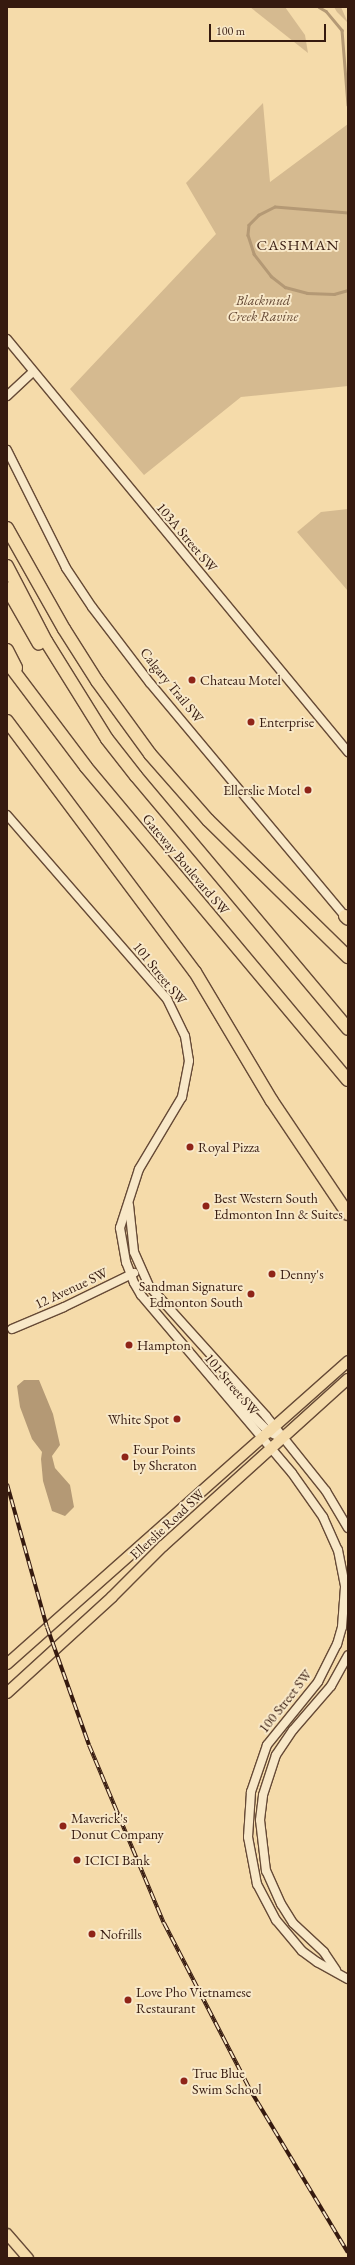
<!DOCTYPE html>
<html>
<head>
<meta charset="utf-8">
<style>
  body { margin:0 }
  #map { position:relative; width:355px; height:2265px; overflow:hidden; background:#f5dbaa; font-family:"EB Garamond",serif }
  div>[style] { position:absolute }
  .green>* { inset:0; background:#d5ba90 }
  .water>* { inset:0; background:#b49975 }
  .stream>* { height:2.5px; margin:-1.25px; padding:0 1.25px; transform-origin:1.25px; border-radius:1.25px; background:#b49975 }
  .roads { filter:drop-shadow(1px 0 #664a36) drop-shadow(-1px 0 #664a36) drop-shadow(0 1px #664a36) drop-shadow(0 -1px #664a36) }
  .minor>* { height:8px; margin:-4px; padding:0 4px; transform-origin:4px; border-radius:4px; background:#f8e8c8 }
  .major>* { height:10px; margin:-5px; padding:0 5px; transform-origin:5px; border-radius:5px; background:#f5dbaa }
  .highway>* { height:12px; margin:-6px; padding:0 6px; transform-origin:6px; border-radius:6px; background:#f5dbaa }
  .rail>* { height:4px; margin-top:-2px; transform-origin:0; background:repeating-linear-gradient(90deg,#f8e8c8 0 8px,#361a0f 0 16px); box-sizing:border-box; border-block:1px solid #361a0f }
  .dots>* { width:11px; height:11px; translate:-50% -50%; box-sizing:border-box; border:2px solid #f8e8c8; border-radius:50% }
  span { translate:-50% -50%; white-space:nowrap; text-align:center; line-height:1.15; -webkit-text-stroke:4px #f8e8c8; paint-order:stroke }
  .park-label { font-size:14px; color:#664a36; font-style:italic }
  .street-label { font-size:14px; color:#361a0f }
  .poi-label { font-size:14px; color:#361a0f }
  .left { translate:0 -50%; text-align:left }
  .right { translate:-100% -50%; text-align:right }
  .neighbourhood-label { font-size:15px; color:#361a0f; letter-spacing:1px }
  .frame { position:absolute; inset:0; border:8px solid #361a0f; pointer-events:none }
  .scale { position:absolute; left:209px; top:24px; width:117px; height:18px; box-sizing:border-box; border:2px solid #361a0f; border-top:0; padding-left:5px; font-size:12px; line-height:14px; white-space:nowrap; color:#361a0f; -webkit-text-stroke:3px #f8e8c8; paint-order:stroke }
</style>
</head>
<body>
<div id="map">
  <div class="green">
    <div style="clip-path:polygon(250px 7px,285px 7px,305px 35px,308px 53px)"></div>
    <div style="clip-path:polygon(334px 7px,341px 7px,348px 23px,337px 12px)"></div>
    <div style="clip-path:polygon(263px 103px,270px 182px,348px 124px,348px 386px,241px 397px,144px 475px,70px 389px,216px 234px,186px 183px)"></div>
    <div style="clip-path:polygon(348px 509px,348px 591px,297px 532px,321px 512px)"></div>
  </div>
  <div class="water">
    <div style="clip-path:polygon(24px 1380px,39px 1380px,53px 1414px,60px 1445px,52px 1456px,55px 1468px,70px 1485px,74px 1507px,65px 1516px,52px 1511px,43px 1481px,41px 1459px,42px 1452px,32px 1439px,20px 1407px,17px 1386px)"></div>
  </div>
  <div class="stream">
    <div style="left:319px;top:7px;width:8px;rotate:30deg"></div>
    <div style="left:326px;top:11px;width:25px;rotate:50deg"></div>
    <div style="left:342px;top:30px;width:75px;rotate:85.4deg"></div>
    <div style="left:348px;top:213px;width:73px;rotate:-175.3deg"></div>
    <div style="left:275px;top:207px;width:18px;rotate:153deg"></div>
    <div style="left:259px;top:215px;width:14px;rotate:135deg"></div>
    <div style="left:249px;top:225px;width:10px;rotate:96deg"></div>
    <div style="left:248px;top:235px;width:20px;rotate:72deg"></div>
    <div style="left:254px;top:254px;width:28px;rotate:52deg"></div>
    <div style="left:271px;top:276px;width:18px;rotate:38deg"></div>
    <div style="left:285px;top:287px;width:23px;rotate:15deg"></div>
    <div style="left:307px;top:293px;width:27px;rotate:2deg"></div>
    <div style="left:334px;top:294px;width:15px;rotate:-16deg"></div>
  </div>
  <div class="roads">
    <div class="minor">
      <div style="left:7px;top:339px;width:536px;rotate:50.45deg"></div>
      <div style="left:7px;top:396px;width:35px;rotate:-43deg"></div>
      <div style="left:7px;top:450px;width:132px;rotate:63.4deg"></div>
      <div style="left:66px;top:568px;width:47px;rotate:56.3deg"></div>
      <div style="left:92px;top:607px;width:96px;rotate:52.7deg"></div>
      <div style="left:150px;top:683px;width:304px;rotate:50.1deg"></div>
      <div style="left:7px;top:815px;width:244px;rotate:49deg"></div>
      <div style="left:167px;top:999px;width:41px;rotate:64.1deg"></div>
      <div style="left:185px;top:1036px;width:25px;rotate:81deg"></div>
      <div style="left:189px;top:1061px;width:37px;rotate:101deg"></div>
      <div style="left:182px;top:1097px;width:84px;rotate:120.8deg"></div>
      <div style="left:139px;top:1169px;width:62px;rotate:107.9deg"></div>
      <div style="left:120px;top:1228px;width:35px;rotate:80deg"></div>
      <div style="left:126px;top:1262px;width:22px;rotate:69deg"></div>
      <div style="left:134px;top:1283px;width:14px;rotate:60deg"></div>
      <div style="left:141px;top:1295px;width:233px;rotate:49.7deg"></div>
      <div style="left:292px;top:1473px;width:54px;rotate:54.8deg"></div>
      <div style="left:323px;top:1517px;width:36px;rotate:66deg"></div>
      <div style="left:338px;top:1550px;width:38px;rotate:79deg"></div>
      <div style="left:345px;top:1587px;width:40px;rotate:94.3deg"></div>
      <div style="left:342px;top:1627px;width:18px;rotate:106deg"></div>
      <div style="left:337px;top:1644px;width:42px;rotate:116.6deg"></div>
      <div style="left:318px;top:1682px;width:81px;rotate:129deg"></div>
      <div style="left:267px;top:1745px;width:50px;rotate:108.8deg"></div>
      <div style="left:251px;top:1792px;width:45px;rotate:93.8deg"></div>
      <div style="left:248px;top:1837px;width:48px;rotate:79.2deg"></div>
      <div style="left:257px;top:1884px;width:41px;rotate:62.2deg"></div>
      <div style="left:276px;top:1920px;width:40px;rotate:50deg"></div>
      <div style="left:302px;top:1951px;width:19px;rotate:36deg"></div>
      <div style="left:317px;top:1962px;width:35px;rotate:29deg"></div>
      <div style="left:129px;top:1205px;width:47px;rotate:83.9deg"></div>
      <div style="left:134px;top:1252px;width:37px;rotate:66deg"></div>
      <div style="left:149px;top:1286px;width:175px;rotate:48deg"></div>
      <div style="left:266px;top:1416px;width:96px;rotate:51.3deg"></div>
      <div style="left:326px;top:1491px;width:43px;rotate:59.3deg"></div>
      <div style="left:12px;top:1329px;width:56px;rotate:-22.9deg"></div>
      <div style="left:64px;top:1307px;width:78px;rotate:-25.9deg"></div>
      <div style="left:221px;top:1384px;width:68px;rotate:45deg"></div>
      <div style="left:269px;top:1432px;width:14px;rotate:25deg"></div>
      <div style="left:336px;top:1970px;width:22px;rotate:-124deg"></div>
      <div style="left:324px;top:1952px;width:42px;rotate:-136.9deg"></div>
      <div style="left:293px;top:1923px;width:22px;rotate:-122deg"></div>
      <div style="left:281px;top:1904px;width:36px;rotate:-114deg"></div>
      <div style="left:266px;top:1871px;width:51px;rotate:-96.7deg"></div>
      <div style="left:260px;top:1820px;width:25px;rotate:-83deg"></div>
      <div style="left:263px;top:1795px;width:42px;rotate:-72deg"></div>
      <div style="left:276px;top:1755px;width:30px;rotate:-56deg"></div>
      <div style="left:293px;top:1730px;width:58px;rotate:-49.2deg"></div>
      <div style="left:331px;top:1686px;width:35px;rotate:-61deg"></div>
    </div>
    <div class="major">
      <div style="left:7px;top:1664px;width:456px;rotate:-41.6deg"></div>
      <div style="left:7px;top:1693px;width:142px;rotate:-42.4deg"></div>
      <div style="left:112px;top:1597px;width:72px;rotate:-45deg"></div>
      <div style="left:163px;top:1546px;width:249px;rotate:-42.1deg"></div>
      <div style="left:7px;top:2234px;width:32px;rotate:49deg"></div>
    </div>
    <div class="highway">
      <div style="left:7px;top:528px;width:116px;rotate:60.6deg"></div>
      <div style="left:64px;top:629px;width:62px;rotate:57.6deg"></div>
      <div style="left:97px;top:681px;width:90px;rotate:54deg"></div>
      <div style="left:150px;top:754px;width:88px;rotate:48.7deg"></div>
      <div style="left:208px;top:820px;width:196px;rotate:44.4deg"></div>
      <div style="left:7px;top:566px;width:85px;rotate:62.5deg"></div>
      <div style="left:46px;top:641px;width:115px;rotate:58.1deg"></div>
      <div style="left:107px;top:739px;width:47px;rotate:51.9deg"></div>
      <div style="left:136px;top:776px;width:330px;rotate:50deg"></div>
      <div style="left:7px;top:588px;width:64px;rotate:60.3deg"></div>
      <div style="left:7px;top:650px;width:20px;rotate:63deg"></div>
      <div style="left:7px;top:662px;width:131px;rotate:53deg"></div>
      <div style="left:86px;top:767px;width:408px;rotate:50.1deg"></div>
      <div style="left:7px;top:721px;width:314px;rotate:53.2deg"></div>
      <div style="left:195px;top:972px;width:150px;rotate:59.2deg"></div>
      <div style="left:272px;top:1101px;width:136px;rotate:56.1deg"></div>
      <div style="left:345px;top:916px;width:4px;rotate:45deg"></div>
    </div>
  </div>
  <div class="rail">
    <div style="left:7px;top:1484px;width:148px;rotate:74.4deg"></div>
    <div style="left:47px;top:1627px;width:125px;rotate:70.4deg"></div>
    <div style="left:89px;top:1745px;width:193px;rotate:67.2deg"></div>
    <div style="left:164px;top:1923px;width:186px;rotate:62.7deg"></div>
    <div style="left:249px;top:2088px;width:192px;rotate:59deg"></div>
  </div>
  <div class="dots">
    <div style="left:192px;top:680px;background:#8f2418"></div>
    <div style="left:251px;top:722px;background:#8f2418"></div>
    <div style="left:308px;top:790px;background:#8f2418"></div>
    <div style="left:190px;top:1147px;background:#8f2418"></div>
    <div style="left:206px;top:1206px;background:#8f2418"></div>
    <div style="left:272px;top:1274px;background:#8f2418"></div>
    <div style="left:251px;top:1294px;background:#8f2418"></div>
    <div style="left:129px;top:1345px;background:#8f2418"></div>
    <div style="left:177px;top:1419px;background:#8f2418"></div>
    <div style="left:125px;top:1457px;background:#8f2418"></div>
    <div style="left:63px;top:1826px;background:#8f2418"></div>
    <div style="left:77px;top:1860px;background:#8f2418"></div>
    <div style="left:92px;top:1934px;background:#8f2418"></div>
    <div style="left:128px;top:2000px;background:#8f2418"></div>
    <div style="left:184px;top:2081px;background:#8f2418"></div>
  </div>
  <div class="park-label">
    <span style="left:263px;top:308px">Blackmud<br>Creek Ravine</span>
  </div>
  <div class="street-label">
    <span style="left:187px;top:537px;rotate:50deg">103A Street SW</span>
    <span style="left:172px;top:685px;rotate:51deg">Calgary Trail SW</span>
    <span style="left:186px;top:864px;rotate:50deg">Gateway Boulevard SW</span>
    <span style="left:160px;top:973px;rotate:51deg">101 Street SW</span>
    <span style="left:71px;top:1288px;rotate:-25deg">12 Avenue SW</span>
    <span style="left:232px;top:1384px;rotate:50deg">101 Street SW</span>
    <span style="left:167px;top:1524px;rotate:-43deg">Ellerslie Road SW</span>
    <span style="left:285px;top:1701px;rotate:-52deg">100 Street SW</span>
  </div>
  <div class="poi-label">
    <span class="left" style="left:200px;top:680px">Chateau Motel</span>
    <span class="left" style="left:259px;top:722px">Enterprise</span>
    <span class="right" style="left:300px;top:790px">Ellerslie Motel</span>
    <span class="left" style="left:198px;top:1147px">Royal Pizza</span>
    <span class="left" style="left:214px;top:1206px">Best Western South<br>Edmonton Inn &amp; Suites</span>
    <span class="left" style="left:280px;top:1274px">Denny's</span>
    <span class="right" style="left:243px;top:1294px">Sandman Signature<br>Edmonton South</span>
    <span class="left" style="left:137px;top:1345px">Hampton</span>
    <span class="right" style="left:169px;top:1419px">White Spot</span>
    <span class="left" style="left:133px;top:1457px">Four Points<br>by Sheraton</span>
    <span class="left" style="left:71px;top:1826px">Maverick's<br>Donut Company</span>
    <span class="left" style="left:85px;top:1860px">ICICI Bank</span>
    <span class="left" style="left:100px;top:1934px">Nofrills</span>
    <span class="left" style="left:136px;top:2000px">Love Pho Vietnamese<br>Restaurant</span>
    <span class="left" style="left:192px;top:2081px">True Blue<br>Swim School</span>
  </div>
  <div class="neighbourhood-label">
    <span style="left:298px;top:245px">CASHMAN</span>
  </div>
  <div class="frame"></div>
  <div class="scale">100 m</div>
</div>
</body>
</html>
